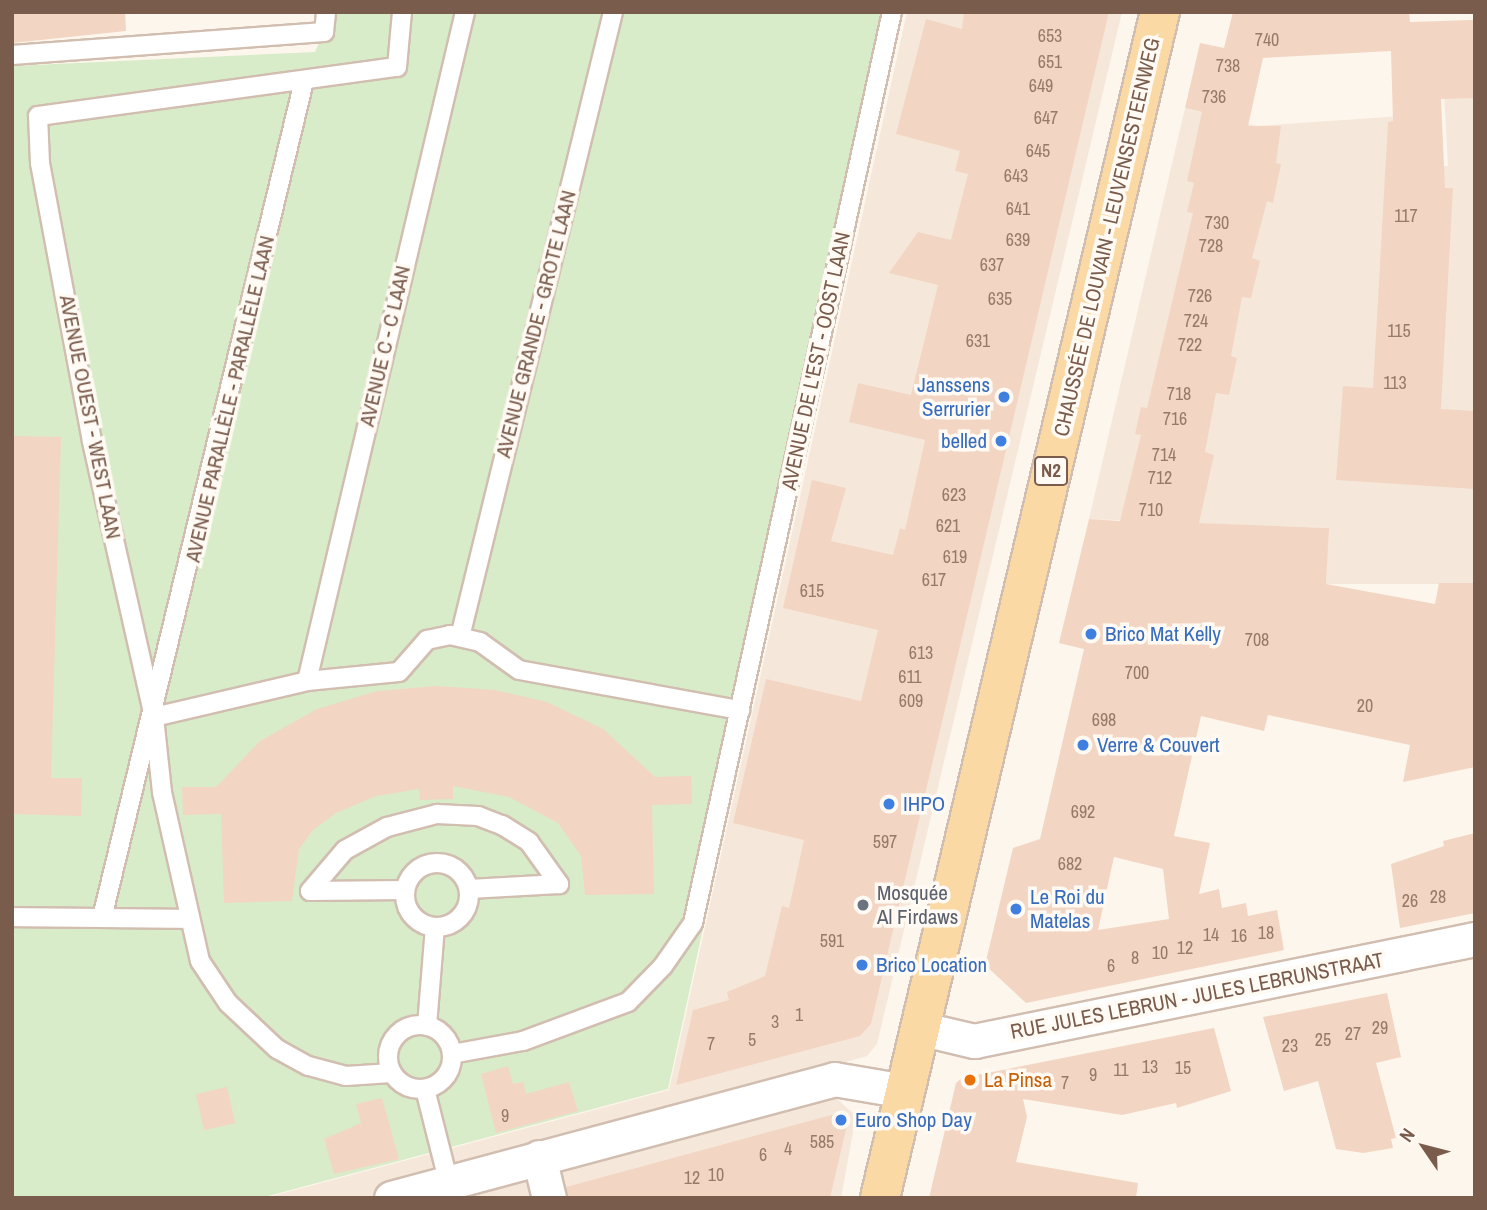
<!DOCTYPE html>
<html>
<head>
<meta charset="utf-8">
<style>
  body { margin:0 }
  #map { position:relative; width:1487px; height:1210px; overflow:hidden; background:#fdf6ec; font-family:"Archivo Narrow",sans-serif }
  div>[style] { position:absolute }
  .residential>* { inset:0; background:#f5e8da }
  .green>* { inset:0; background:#d8ecc9 }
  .building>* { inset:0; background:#f3d5c3; transform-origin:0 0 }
  .roads { filter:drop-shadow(2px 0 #d1beb0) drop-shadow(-2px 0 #d1beb0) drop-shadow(0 2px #d1beb0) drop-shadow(0 -2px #d1beb0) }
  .service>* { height:18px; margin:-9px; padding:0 9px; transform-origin:9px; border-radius:9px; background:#fff }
  .service>.ring { margin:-9px; padding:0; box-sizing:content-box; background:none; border:18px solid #fff; border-radius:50% }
  .minor>* { height:33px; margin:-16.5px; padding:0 16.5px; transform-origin:16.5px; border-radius:16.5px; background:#fff }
  .primary>* { height:38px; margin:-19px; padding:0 19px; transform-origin:19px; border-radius:19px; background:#fbd9a5 }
  .dots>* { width:19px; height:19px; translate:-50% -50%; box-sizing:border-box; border:4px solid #fffaf3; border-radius:50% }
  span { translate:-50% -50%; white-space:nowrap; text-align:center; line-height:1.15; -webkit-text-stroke:7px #fffaf3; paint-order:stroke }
  .number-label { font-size:18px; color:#987a6a }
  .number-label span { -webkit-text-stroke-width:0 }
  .shield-label span { padding:2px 5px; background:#fffaf3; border:2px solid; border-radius:5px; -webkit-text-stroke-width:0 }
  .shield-label { font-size:19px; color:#7a5c4d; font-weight:700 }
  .street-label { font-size:21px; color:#7a5c4d }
  .shop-label { font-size:21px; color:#366cbe }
  .right { translate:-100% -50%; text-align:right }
  .left { translate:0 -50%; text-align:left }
  .worship-label { font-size:21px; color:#5b616d }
  .food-label { font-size:21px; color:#c56008 }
  .frame { position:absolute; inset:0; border:14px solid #7a5c4d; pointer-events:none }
  .north { position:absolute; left:1389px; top:1112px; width:70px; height:70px; -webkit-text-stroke:5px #fffaf3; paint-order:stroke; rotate:305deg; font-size:19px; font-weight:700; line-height:28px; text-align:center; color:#7a5c4d }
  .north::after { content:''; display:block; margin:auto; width:24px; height:32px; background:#7a5c4d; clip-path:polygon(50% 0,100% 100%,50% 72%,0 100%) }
</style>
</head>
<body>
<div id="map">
  <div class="residential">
    <div style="clip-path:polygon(907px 12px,1122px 12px,877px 1044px,867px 1056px,808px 1073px,856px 1116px,841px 1198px,265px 1198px,669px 1090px)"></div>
    <div style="clip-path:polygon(1475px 20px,1475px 584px,1326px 584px,1328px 528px,1089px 519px,1185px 108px,1257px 126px,1417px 115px,1421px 166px,1448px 166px,1440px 21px)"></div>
  </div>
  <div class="green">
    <div style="clip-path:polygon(325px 12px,903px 12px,668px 1089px,261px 1198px,12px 1198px,12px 66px,315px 52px,324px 32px)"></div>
  </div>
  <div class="building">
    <div style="clip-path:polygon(12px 12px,125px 12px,126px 31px,12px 43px)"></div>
    <div style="clip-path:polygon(964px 12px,1109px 12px,871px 1024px,860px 1036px,676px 1085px,693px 1010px,729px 1000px,727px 992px,765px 976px,782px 906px,789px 908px,804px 840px,733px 823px,766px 679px,861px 701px,878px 630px,783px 608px,812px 480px,846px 488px,831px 541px,893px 555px,900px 528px,905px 530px,925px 440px,849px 422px,858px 383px,911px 395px,938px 285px,889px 273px,918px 232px,951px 240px,968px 174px,955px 171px,960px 151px,896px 134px,926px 19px,962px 29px)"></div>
    <div style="clip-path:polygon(evenodd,1233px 12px,1409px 12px,1410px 22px,1475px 20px,1475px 98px,1441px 99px,1445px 188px,1453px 188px,1441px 409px,1475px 411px,1475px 489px,1336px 480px,1343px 386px,1373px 388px,1388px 122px,1393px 121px,1391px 51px,1263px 58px,1248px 126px,1281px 126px,1276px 163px,1281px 164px,1273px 203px,1267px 201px,1252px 258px,1260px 261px,1251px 298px,1242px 297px,1231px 356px,1237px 358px,1229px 395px,1216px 393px,1205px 452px,1214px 455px,1199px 523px,1329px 528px,1326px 584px,1435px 604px,1439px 583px,1475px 583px,1475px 767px,1403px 782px,1410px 745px,1268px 715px,1264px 731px,1201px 716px,1174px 836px,1210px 843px,1199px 894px,1219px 889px,1222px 908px,1246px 903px,1248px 916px,1277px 910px,1284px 950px,1026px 1003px,985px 965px,1013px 848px,1040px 839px,1084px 649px,1059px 643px,1089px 519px,1120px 521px,1141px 435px,1135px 434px,1141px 407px,1147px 408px,1193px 213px,1187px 212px,1194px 183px,1187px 181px,1202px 112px,1185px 108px,1200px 43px,1224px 48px,1233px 12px,1114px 857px,1163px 869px,1169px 919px,1098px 930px,1114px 857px)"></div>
    <div style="clip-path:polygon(12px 436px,61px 437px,51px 778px,82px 778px,81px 816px,12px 814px)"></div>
    <div style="clip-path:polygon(437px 686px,495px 690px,547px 702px,603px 729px,655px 777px,691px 776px,692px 804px,652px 805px,654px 894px,585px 895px,581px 856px,558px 823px,509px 797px,453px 786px,453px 799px,420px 800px,419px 789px,376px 796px,336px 813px,313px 830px,299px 849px,292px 901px,224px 903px,221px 814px,183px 815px,182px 787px,216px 787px,260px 741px,317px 709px,377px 691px)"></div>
    <div style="clip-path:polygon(1475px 833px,1475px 913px,1400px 928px,1391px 864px,1444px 846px,1443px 841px)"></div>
    <div style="clip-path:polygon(1387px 993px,1401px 1057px,1376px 1063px,1396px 1138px,1391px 1139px,1393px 1148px,1363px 1153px,1336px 1149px,1318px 1081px,1284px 1091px,1263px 1017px)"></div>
    <div style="clip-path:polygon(1214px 1028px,1231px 1091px,1177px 1108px,1176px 1103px,1122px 1115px,1023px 1099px,1027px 1117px,1016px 1162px,1138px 1183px,1136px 1198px,929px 1198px,956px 1083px,962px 1078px)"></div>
    <div style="clip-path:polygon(508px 1066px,513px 1084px,523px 1082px,526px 1094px,569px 1082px,578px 1111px,496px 1133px,481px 1074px)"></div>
    <div style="left:227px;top:1087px;width:37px;height:32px;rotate:77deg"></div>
    <div style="clip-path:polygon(382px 1098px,399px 1159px,334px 1174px,324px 1139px,361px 1123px,356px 1104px)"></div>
    <div style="clip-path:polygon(835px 1114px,847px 1125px,830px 1198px,568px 1198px,566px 1187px)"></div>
  </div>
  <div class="roads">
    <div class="service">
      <div style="left:12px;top:55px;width:313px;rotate:-4.2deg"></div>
      <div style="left:324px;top:32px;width:20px;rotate:-84deg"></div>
      <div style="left:460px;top:637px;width:643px;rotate:-76.24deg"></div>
      <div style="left:307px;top:681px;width:687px;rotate:-76.71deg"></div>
      <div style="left:154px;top:717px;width:157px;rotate:-13.2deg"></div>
      <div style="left:307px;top:681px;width:92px;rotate:-5.6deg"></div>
      <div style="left:399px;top:672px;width:43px;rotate:-48.8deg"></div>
      <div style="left:427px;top:640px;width:24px;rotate:-12deg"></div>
      <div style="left:450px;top:635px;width:31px;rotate:13deg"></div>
      <div style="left:480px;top:642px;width:48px;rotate:35.7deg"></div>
      <div style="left:519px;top:670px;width:225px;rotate:10.3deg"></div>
      <div class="ring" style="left:405px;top:863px;width:46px;height:46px"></div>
      <div style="left:405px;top:890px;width:95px;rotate:179.4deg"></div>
      <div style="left:310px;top:891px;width:54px;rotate:-49.5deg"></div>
      <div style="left:345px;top:850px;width:48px;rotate:-28.7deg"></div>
      <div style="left:387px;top:827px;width:52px;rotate:-14.6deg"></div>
      <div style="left:437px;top:814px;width:41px;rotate:2.8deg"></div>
      <div style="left:478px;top:816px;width:26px;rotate:21deg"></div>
      <div style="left:502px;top:825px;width:32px;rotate:32deg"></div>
      <div style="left:529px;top:842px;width:52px;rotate:54.5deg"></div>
      <div style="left:559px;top:884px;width:90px;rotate:176.8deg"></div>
      <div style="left:12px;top:917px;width:178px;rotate:0.6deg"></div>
      <div style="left:102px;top:918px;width:861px;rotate:-76.43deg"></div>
      <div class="ring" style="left:388px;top:1025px;width:46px;height:46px"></div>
      <div style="left:427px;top:1026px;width:99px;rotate:-85.4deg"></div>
      <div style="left:452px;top:1054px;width:72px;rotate:-10.4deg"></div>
      <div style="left:523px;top:1041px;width:112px;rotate:-20.4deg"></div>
      <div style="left:628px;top:1002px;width:50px;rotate:-45.8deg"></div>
      <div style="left:663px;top:966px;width:52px;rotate:-55.1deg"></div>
      <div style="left:693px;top:923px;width:932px;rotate:-77.68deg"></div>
      <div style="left:391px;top:1073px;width:45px;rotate:176.2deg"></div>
      <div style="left:346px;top:1076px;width:39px;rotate:-165deg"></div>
      <div style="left:308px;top:1066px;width:35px;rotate:-151deg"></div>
      <div style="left:277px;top:1049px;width:67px;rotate:-136.8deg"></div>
      <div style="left:228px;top:1003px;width:50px;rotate:-123.7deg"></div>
      <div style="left:200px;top:961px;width:173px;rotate:-102.7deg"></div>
      <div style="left:162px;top:792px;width:75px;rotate:-96.1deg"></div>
      <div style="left:154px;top:717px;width:283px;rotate:-102.7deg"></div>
      <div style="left:92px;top:441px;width:283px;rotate:-100.6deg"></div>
      <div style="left:40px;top:163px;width:47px;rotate:-92.4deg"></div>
      <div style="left:38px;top:116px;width:362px;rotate:-7.8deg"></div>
      <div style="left:397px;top:67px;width:55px;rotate:-84.8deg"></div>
      <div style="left:425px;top:1089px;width:98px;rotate:75.8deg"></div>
    </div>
    <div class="minor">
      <div style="left:919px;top:1028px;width:57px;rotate:13.3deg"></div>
      <div style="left:974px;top:1041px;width:511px;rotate:-11.51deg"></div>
      <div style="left:539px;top:1157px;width:42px;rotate:76.3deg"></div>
      <div style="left:391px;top:1198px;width:459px;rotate:-15deg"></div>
      <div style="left:834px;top:1079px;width:72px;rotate:9.6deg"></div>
    </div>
    <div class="primary">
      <div style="left:880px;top:1198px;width:1219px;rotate:-76.72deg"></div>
    </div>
  </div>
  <div class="dots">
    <div style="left:1004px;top:397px;background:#3f7fe0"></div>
    <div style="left:1001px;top:441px;background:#3f7fe0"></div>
    <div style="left:1091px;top:634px;background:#3f7fe0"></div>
    <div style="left:1083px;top:745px;background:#3f7fe0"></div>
    <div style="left:889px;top:804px;background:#3f7fe0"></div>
    <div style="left:863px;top:905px;background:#6b7280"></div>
    <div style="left:1016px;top:909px;background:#3f7fe0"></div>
    <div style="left:862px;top:965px;background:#3f7fe0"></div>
    <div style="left:970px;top:1080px;background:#e8710a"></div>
    <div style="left:841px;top:1120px;background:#3f7fe0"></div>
  </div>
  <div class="number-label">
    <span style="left:1050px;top:36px">653</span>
    <span style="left:1267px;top:40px">740</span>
    <span style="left:1050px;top:62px">651</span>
    <span style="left:1228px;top:66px">738</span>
    <span style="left:1041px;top:86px">649</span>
    <span style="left:1214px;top:97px">736</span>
    <span style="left:1046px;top:118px">647</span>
    <span style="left:1038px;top:151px">645</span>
    <span style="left:1016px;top:176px">643</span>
    <span style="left:1018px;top:209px">641</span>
    <span style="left:1406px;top:216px">117</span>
    <span style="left:1217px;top:223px">730</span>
    <span style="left:1018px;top:240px">639</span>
    <span style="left:1211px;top:246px">728</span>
    <span style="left:992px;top:265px">637</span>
    <span style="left:1200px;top:296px">726</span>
    <span style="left:1000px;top:299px">635</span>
    <span style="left:1196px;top:321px">724</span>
    <span style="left:1399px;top:331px">115</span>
    <span style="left:978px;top:341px">631</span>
    <span style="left:1190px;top:345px">722</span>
    <span style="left:1395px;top:383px">113</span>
    <span style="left:1179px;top:394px">718</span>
    <span style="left:1175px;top:419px">716</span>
    <span style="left:1164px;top:455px">714</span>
    <span style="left:1160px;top:478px">712</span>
    <span style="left:954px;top:495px">623</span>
    <span style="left:1151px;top:510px">710</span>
    <span style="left:948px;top:526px">621</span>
    <span style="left:955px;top:557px">619</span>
    <span style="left:934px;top:580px">617</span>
    <span style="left:812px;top:591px">615</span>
    <span style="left:1257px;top:640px">708</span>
    <span style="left:921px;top:653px">613</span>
    <span style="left:1137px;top:673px">700</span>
    <span style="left:910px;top:677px">611</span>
    <span style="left:911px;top:701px">609</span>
    <span style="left:1365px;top:706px">20</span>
    <span style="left:1104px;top:720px">698</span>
    <span style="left:1083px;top:812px">692</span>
    <span style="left:885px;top:842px">597</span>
    <span style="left:1070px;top:864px">682</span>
    <span style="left:1438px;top:897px">28</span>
    <span style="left:1410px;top:901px">26</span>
    <span style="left:1266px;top:933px">18</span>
    <span style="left:1211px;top:935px">14</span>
    <span style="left:1239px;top:936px">16</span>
    <span style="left:832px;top:941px">591</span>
    <span style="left:1185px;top:948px">12</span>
    <span style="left:1160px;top:953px">10</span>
    <span style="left:1135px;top:958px">8</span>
    <span style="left:1111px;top:966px">6</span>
    <span style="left:799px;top:1015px">1</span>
    <span style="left:775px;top:1022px">3</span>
    <span style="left:1380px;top:1028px">29</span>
    <span style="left:1353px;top:1034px">27</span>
    <span style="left:752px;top:1040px">5</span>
    <span style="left:1323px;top:1040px">25</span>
    <span style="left:711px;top:1044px">7</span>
    <span style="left:1290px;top:1046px">23</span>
    <span style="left:1150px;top:1067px">13</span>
    <span style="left:1183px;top:1068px">15</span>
    <span style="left:1121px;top:1070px">11</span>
    <span style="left:1093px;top:1075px">9</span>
    <span style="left:1065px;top:1083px">7</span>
    <span style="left:505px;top:1116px">9</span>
    <span style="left:822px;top:1142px">585</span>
    <span style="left:788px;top:1149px">4</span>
    <span style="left:763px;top:1155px">6</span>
    <span style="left:716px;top:1175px">10</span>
    <span style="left:692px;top:1178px">12</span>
  </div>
  <div class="shield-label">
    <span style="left:1051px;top:471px">N2</span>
  </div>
  <div class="street-label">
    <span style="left:1107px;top:237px;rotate:-77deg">CHAUSSÉE DE LOUVAIN - LEUVENSESTEENWEG</span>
    <span style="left:536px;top:324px;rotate:-76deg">AVENUE GRANDE - GROTE LAAN</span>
    <span style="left:385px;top:346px;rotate:-77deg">AVENUE C - C LAAN</span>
    <span style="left:816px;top:361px;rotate:-78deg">AVENUE DE L'EST - OOST LAAN</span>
    <span style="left:230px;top:399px;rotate:-77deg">AVENUE PARALLÈLE - PARALLÈLE LAAN</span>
    <span style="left:90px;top:417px;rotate:79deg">AVENUE OUEST - WEST LAAN</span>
    <span style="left:1197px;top:996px;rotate:-11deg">RUE JULES LEBRUN - JULES LEBRUNSTRAAT</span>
  </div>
  <div class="shop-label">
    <span class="right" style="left:990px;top:397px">Janssens<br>Serrurier</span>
    <span class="right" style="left:987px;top:441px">belled</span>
    <span class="left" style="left:1105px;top:634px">Brico Mat Kelly</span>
    <span class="left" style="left:1097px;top:745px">Verre &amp; Couvert</span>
    <span class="left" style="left:903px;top:804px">IHPO</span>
    <span class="left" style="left:1030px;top:909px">Le Roi du<br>Matelas</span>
    <span class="left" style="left:876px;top:965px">Brico Location</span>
    <span class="left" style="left:855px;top:1120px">Euro Shop Day</span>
  </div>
  <div class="worship-label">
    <span class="left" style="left:877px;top:905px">Mosquée<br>Al Firdaws</span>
  </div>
  <div class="food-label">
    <span class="left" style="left:984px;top:1080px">La Pinsa</span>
  </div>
  <div class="frame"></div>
  <div class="north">N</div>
</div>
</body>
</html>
